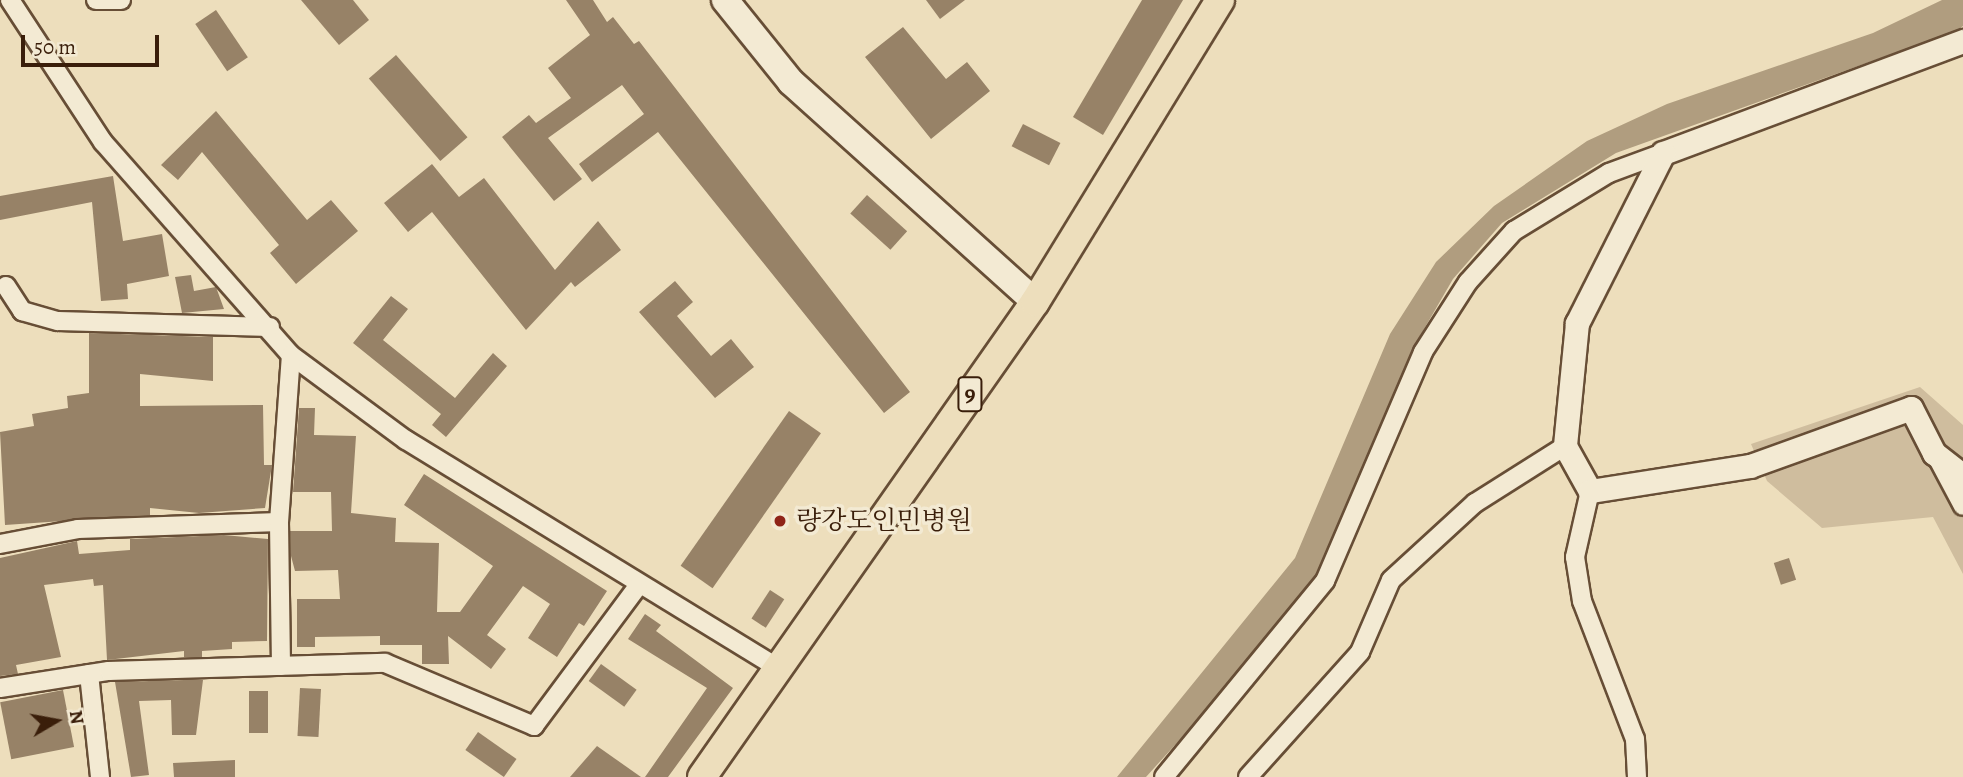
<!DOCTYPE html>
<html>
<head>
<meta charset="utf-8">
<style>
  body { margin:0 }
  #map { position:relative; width:1963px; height:777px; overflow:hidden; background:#eddebc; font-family:Alegreya,"Noto Serif KR",serif }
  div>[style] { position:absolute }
  .green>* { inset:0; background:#cfbd9e }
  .water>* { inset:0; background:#b09d7f }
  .building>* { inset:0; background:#978267; transform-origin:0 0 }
  .roads { filter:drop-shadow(2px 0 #674e36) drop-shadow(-2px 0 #674e36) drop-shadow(0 2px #674e36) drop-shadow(0 -2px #674e36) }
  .minor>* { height:18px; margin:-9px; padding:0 9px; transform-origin:9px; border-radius:9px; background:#f3ead3 }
  .tertiary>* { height:23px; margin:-11.5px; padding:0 11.5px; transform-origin:11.5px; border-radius:11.5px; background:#f3ead3 }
  .secondary>* { height:26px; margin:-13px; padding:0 13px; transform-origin:13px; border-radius:13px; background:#f3ead3 }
  .primary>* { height:28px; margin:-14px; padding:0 14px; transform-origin:14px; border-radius:14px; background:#eddebc }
  .dots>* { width:19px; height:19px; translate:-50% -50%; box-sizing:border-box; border:4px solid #f3ead3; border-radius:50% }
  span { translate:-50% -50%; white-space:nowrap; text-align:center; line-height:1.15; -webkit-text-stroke:7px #f3ead3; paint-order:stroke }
  .shield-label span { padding:2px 5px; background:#f3ead3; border:2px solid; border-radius:5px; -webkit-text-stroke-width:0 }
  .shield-label { font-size:24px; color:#3a1e0a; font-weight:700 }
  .poi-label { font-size:26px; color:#3a1e0a }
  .left { translate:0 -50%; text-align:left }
  .north { position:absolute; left:21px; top:686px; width:70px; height:70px; -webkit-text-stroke:5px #f3ead3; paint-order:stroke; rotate:80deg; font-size:19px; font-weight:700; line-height:28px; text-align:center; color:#3a1e0a }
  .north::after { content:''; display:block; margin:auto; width:24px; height:32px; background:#3a1e0a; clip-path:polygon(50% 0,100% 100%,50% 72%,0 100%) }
  .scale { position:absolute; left:21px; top:35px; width:138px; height:32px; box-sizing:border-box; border:4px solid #3a1e0a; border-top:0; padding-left:9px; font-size:21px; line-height:24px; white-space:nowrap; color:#3a1e0a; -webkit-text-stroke:5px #f3ead3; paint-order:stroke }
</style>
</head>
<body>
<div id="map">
  <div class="green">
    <div style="clip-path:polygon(1920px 387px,1963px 425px,1963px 574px,1933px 517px,1822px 528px,1767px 481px,1751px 444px)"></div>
  </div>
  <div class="water">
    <div style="clip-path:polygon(1942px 0,1963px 0,1963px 26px,1956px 31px,1616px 153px,1502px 223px,1453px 279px,1413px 348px,1317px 574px,1276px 633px,1146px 777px,1117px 777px,1295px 558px,1390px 334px,1436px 262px,1494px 206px,1587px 141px,1667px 104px,1873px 33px)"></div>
  </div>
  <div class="building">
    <div style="clip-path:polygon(301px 0,353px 0,369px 20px,339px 45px)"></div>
    <div style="clip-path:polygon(566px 0,593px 0,607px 22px,613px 17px,634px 44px,639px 41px,910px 392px,884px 413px,658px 132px,592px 182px,579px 164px,644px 114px,622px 85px,548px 138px,582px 179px,554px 201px,502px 137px,529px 115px,536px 123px,571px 98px,548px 68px,590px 35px)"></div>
    <div style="clip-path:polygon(926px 0,965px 0,940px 19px)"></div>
    <div style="clip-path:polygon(1142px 0,1183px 0,1103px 135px,1073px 117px)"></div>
    <div style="left:216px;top:10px;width:57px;height:25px;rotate:56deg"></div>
    <div style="clip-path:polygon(903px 27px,946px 79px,967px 62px,990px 91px,931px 139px,865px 57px)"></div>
    <div style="left:396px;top:55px;width:109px;height:36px;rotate:49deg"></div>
    <div style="clip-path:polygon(216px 111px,307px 220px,331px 200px,358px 231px,296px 284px,270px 253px,279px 245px,202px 152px,178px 180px,161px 165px)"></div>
    <div style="left:1023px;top:124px;width:42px;height:25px;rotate:27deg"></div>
    <div style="clip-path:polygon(432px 164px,459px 197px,484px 178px,555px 270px,598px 221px,621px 250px,575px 287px,571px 282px,526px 330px,432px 212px,408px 232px,384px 203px)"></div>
    <div style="clip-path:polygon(113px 176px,123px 241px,162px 234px,169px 276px,127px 284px,128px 299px,101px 301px,92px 202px,0 220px,0 196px)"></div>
    <div style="left:867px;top:195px;width:54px;height:25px;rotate:42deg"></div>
    <div style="clip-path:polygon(191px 275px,194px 291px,216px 287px,224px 309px,182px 313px,175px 277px)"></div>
    <div style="clip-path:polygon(675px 281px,693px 302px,677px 316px,711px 356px,731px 339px,754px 367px,715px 398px,639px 312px)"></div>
    <div style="clip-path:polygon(391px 296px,408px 309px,383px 340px,455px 398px,493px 353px,507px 366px,446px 437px,432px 425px,441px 414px,353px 343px)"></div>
    <div style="clip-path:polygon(89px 333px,213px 337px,213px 381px,140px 374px,140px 406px,263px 405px,264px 465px,272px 465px,265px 508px,199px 513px,150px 508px,150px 515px,5px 525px,0 432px,34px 426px,32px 414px,68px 408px,67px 396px,89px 393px)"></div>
    <div style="clip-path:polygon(299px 408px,315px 408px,314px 435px,356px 436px,351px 513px,396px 518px,395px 542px,439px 543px,437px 612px,460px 612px,493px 566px,404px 505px,424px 474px,607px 591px,584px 626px,579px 623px,557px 657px,528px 638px,550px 604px,523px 586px,487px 635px,506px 649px,491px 669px,448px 636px,449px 664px,422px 664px,422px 645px,380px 645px,380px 636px,315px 637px,315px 647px,297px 647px,297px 599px,340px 599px,338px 570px,295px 571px,291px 556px,290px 531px,332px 531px,331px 492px,293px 492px)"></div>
    <div style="left:789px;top:411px;width:39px;height:189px;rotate:35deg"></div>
    <div style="clip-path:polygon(224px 535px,268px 539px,267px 641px,232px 642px,232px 649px,202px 651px,202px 657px,184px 657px,184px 651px,107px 660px,103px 585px,94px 586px,93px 579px,44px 585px,61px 657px,16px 665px,18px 674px,0 676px,0 558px,77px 541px,79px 554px,130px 550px,130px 539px)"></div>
    <div style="left:1789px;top:558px;width:23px;height:16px;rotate:72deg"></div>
    <div style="left:770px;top:590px;width:17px;height:34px;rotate:33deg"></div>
    <div style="clip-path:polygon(645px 614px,661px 625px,656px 631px,733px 688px,668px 777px,645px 777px,707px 688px,628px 639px)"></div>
    <div style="left:601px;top:664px;width:44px;height:21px;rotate:36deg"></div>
    <div style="clip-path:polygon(184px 680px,203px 680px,196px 735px,172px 735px,171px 700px,139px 701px,149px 775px,131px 777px,115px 682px)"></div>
    <div style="left:300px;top:688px;width:21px;height:48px;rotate:3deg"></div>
    <div style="left:63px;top:690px;width:58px;height:64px;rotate:79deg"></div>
    <div style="left:249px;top:691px;width:19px;height:42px"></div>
    <div style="left:478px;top:732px;width:47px;height:22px;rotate:35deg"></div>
    <div style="clip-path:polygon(597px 746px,641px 777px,570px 777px)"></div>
    <div style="clip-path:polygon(235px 760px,235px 777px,174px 777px,173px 763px)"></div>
  </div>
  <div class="roads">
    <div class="minor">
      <div style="left:10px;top:0;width:170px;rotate:56.8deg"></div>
      <div style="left:103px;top:142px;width:284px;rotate:48.6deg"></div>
      <div style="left:291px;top:355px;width:143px;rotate:36.5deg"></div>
      <div style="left:406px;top:440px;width:436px;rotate:31.5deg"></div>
      <div style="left:96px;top:0;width:25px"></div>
      <div style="left:6px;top:286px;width:30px;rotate:57deg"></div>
      <div style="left:22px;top:311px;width:37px;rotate:16deg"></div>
      <div style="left:58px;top:321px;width:212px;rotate:1.6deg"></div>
      <div style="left:1938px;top:459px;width:53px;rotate:62deg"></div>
      <div style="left:1590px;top:491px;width:68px;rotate:102.8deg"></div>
      <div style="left:1575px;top:557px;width:45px;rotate:81deg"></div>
      <div style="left:1582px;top:601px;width:148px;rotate:69deg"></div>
      <div style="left:1635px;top:739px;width:38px;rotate:87deg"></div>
      <div style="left:0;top:544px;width:79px;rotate:-10.9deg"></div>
      <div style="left:78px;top:529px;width:201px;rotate:-2deg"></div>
      <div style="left:281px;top:666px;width:144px;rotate:-90.8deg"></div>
      <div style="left:279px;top:522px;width:167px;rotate:-85.9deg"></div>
      <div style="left:89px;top:674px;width:104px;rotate:83.9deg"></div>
      <div style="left:0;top:688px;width:110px;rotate:-8.9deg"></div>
      <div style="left:109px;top:671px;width:276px;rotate:-1.7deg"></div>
      <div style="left:385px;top:663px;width:162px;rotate:22.9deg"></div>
      <div style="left:534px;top:726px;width:174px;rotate:-53.4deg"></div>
      <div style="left:1164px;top:777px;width:254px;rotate:-50.6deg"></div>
      <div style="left:1325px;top:581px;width:249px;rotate:-66.8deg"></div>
      <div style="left:1423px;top:352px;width:83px;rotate:-57.3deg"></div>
      <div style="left:1468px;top:282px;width:69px;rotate:-48deg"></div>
      <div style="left:1514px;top:231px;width:111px;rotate:-31.4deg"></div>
      <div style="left:1609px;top:173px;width:58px;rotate:-20.3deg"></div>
      <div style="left:1248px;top:777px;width:168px;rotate:-48.1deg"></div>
      <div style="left:1360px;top:652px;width:78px;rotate:-66.7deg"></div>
      <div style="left:1391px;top:580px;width:114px;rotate:-42.5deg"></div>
      <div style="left:1475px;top:503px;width:107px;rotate:-32.3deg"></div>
    </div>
    <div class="tertiary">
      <div style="left:1963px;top:41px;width:320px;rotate:159.5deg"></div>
      <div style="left:1663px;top:153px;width:191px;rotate:116.8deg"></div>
      <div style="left:1577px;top:323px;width:124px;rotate:95.6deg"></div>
      <div style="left:1565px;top:446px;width:51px;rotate:60.9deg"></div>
      <div style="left:1590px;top:491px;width:162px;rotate:-8.9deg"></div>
      <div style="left:1750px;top:466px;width:171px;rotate:-19.8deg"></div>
      <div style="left:1911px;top:408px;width:51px;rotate:62.9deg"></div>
      <div style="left:1934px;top:453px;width:37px;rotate:38deg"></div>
    </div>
    <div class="secondary">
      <div style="left:725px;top:0;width:105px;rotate:51.2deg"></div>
      <div style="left:791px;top:82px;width:329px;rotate:42deg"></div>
    </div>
    <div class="primary">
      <div style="left:702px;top:777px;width:580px;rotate:-54.97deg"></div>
      <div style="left:1035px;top:302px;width:354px;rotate:-58.5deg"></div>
    </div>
  </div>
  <div class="dots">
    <div style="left:780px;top:521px;background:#8f2418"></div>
  </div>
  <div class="shield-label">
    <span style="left:970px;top:394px">9</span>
  </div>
  <div class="poi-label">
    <span class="left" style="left:796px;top:521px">량강도인민병원</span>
  </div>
  <div class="north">N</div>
  <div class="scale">50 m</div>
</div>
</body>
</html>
